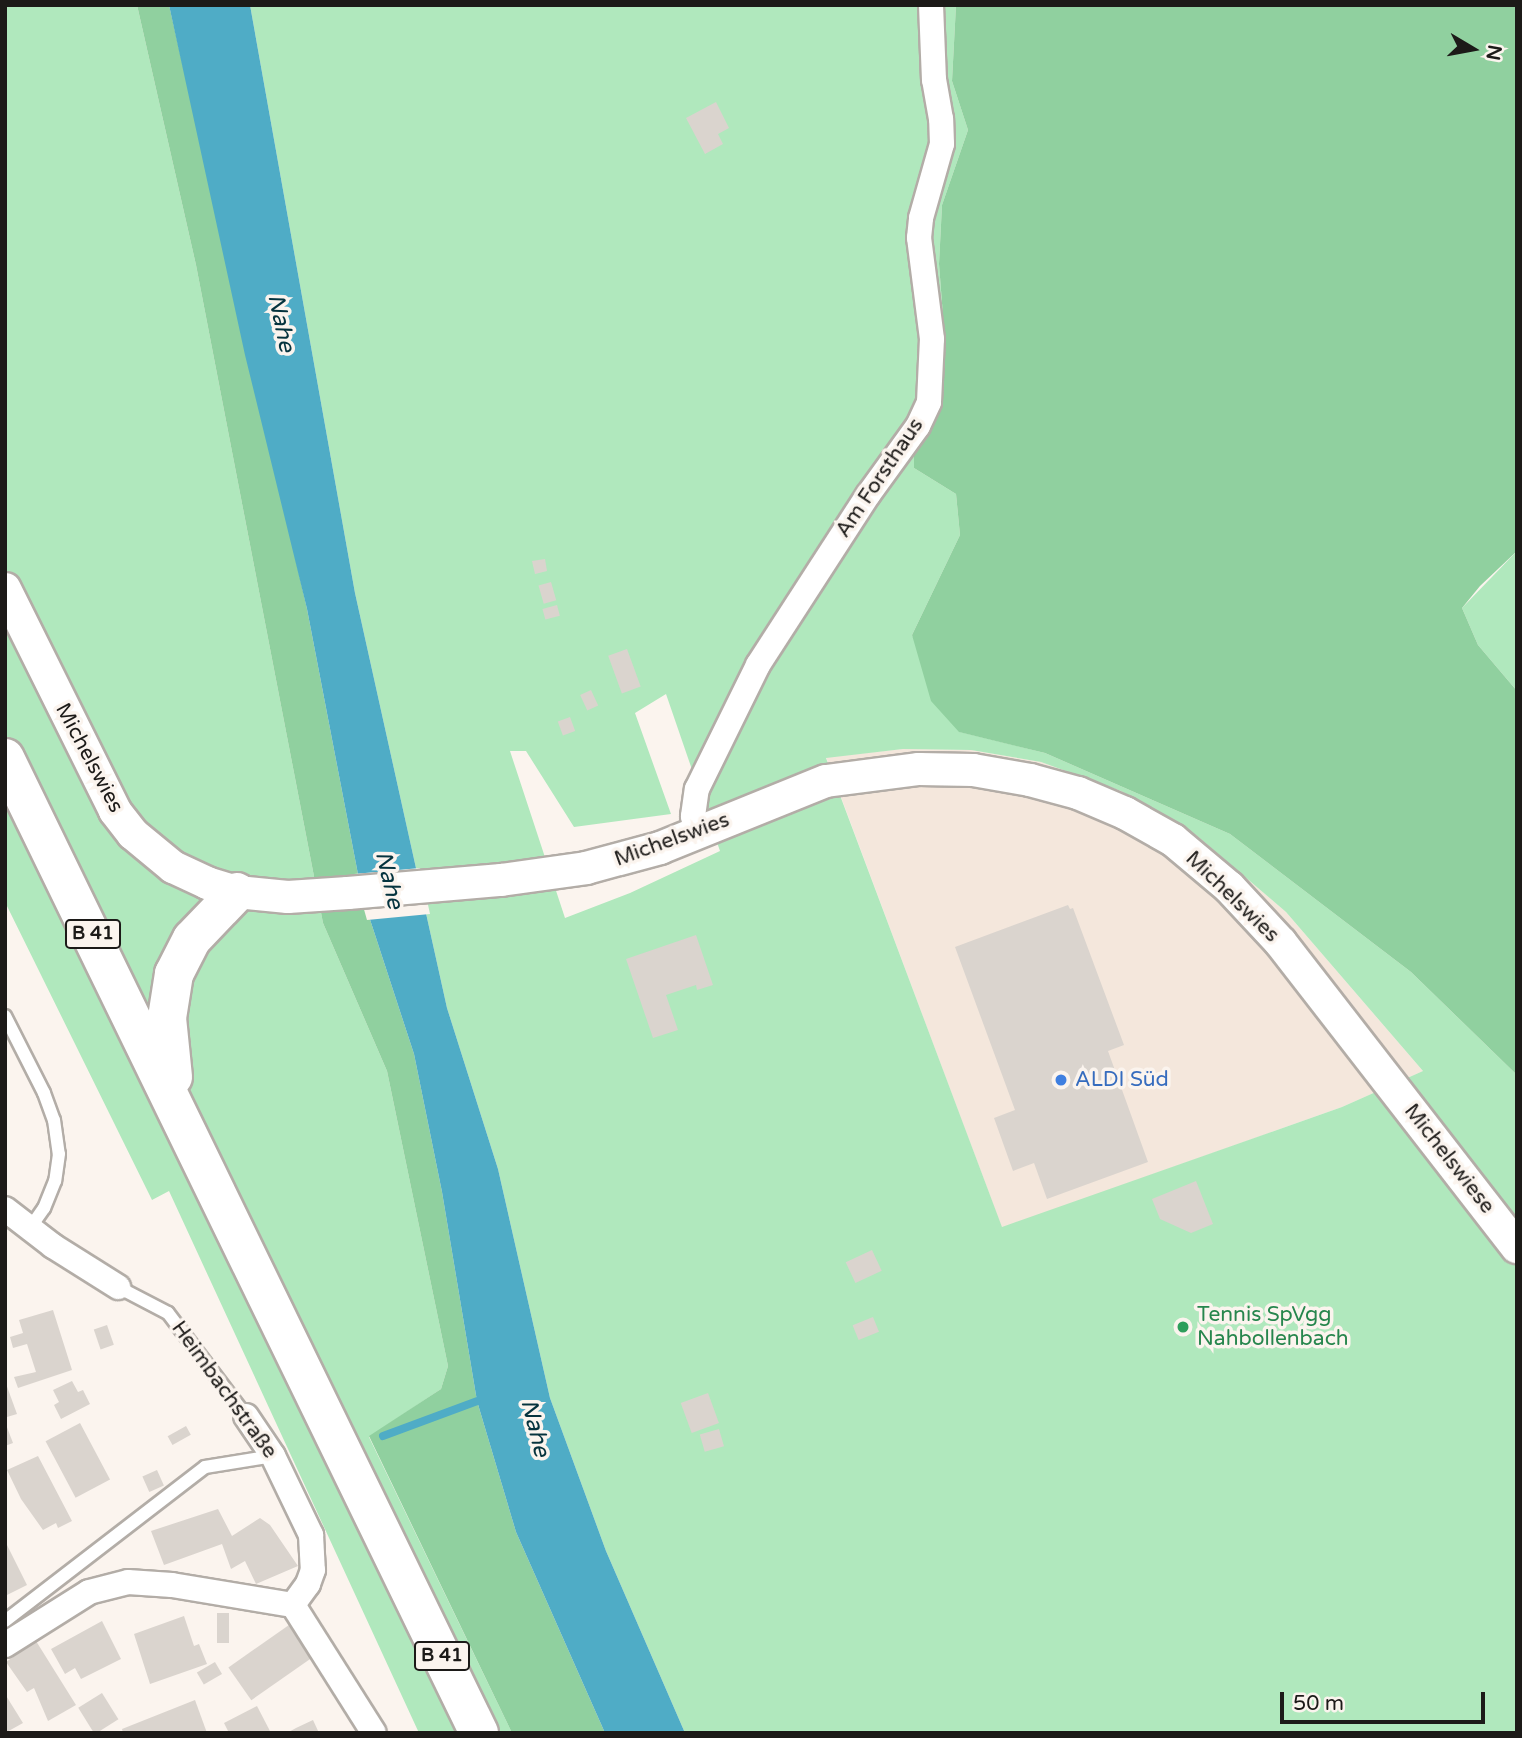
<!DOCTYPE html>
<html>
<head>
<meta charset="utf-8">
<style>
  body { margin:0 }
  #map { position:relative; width:1522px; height:1738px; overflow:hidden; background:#fbf4ee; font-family:"Varela Round",sans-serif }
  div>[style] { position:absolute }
  .built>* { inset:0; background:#f4e7dc }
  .green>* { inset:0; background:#b0e8bd }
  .forest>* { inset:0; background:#90d09f }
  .water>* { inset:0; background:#4facc6 }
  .pier>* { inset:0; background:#fbf4ee }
  .stream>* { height:8px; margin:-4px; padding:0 4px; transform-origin:4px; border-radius:4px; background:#4facc6 }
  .building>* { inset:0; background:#dad4ce; transform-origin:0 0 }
  .roads { filter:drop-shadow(2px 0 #b3ada7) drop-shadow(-2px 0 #b3ada7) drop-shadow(0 2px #b3ada7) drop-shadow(0 -2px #b3ada7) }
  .service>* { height:12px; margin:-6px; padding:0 6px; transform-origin:6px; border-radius:6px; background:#fff }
  .minor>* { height:24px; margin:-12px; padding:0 12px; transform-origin:12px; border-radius:12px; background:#fff }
  .tertiary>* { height:32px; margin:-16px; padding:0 16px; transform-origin:16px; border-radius:16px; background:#fff }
  .primary>* { height:38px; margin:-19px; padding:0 19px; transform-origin:19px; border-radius:19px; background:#fff }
  .dots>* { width:19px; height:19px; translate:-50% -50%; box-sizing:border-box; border:4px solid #fbf4ee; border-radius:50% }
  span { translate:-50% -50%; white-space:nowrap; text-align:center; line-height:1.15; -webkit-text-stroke:7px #fbf4ee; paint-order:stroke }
  .shield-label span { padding:2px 5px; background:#fbf4ee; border:2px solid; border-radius:5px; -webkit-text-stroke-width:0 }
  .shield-label { font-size:19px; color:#1c1a18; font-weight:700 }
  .street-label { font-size:21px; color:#1c1a18 }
  .shop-label { font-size:21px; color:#366cbe }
  .left { translate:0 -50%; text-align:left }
  .leisure-label { font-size:21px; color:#27864d }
  .water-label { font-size:23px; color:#05333e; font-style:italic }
  .frame { position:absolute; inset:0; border:7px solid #1c1a18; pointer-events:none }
  .north { position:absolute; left:1438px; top:14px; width:70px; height:70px; -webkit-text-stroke:5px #fbf4ee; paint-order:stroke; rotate:100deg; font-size:19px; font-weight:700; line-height:28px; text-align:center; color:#1c1a18 }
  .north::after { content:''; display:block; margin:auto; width:24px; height:32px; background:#1c1a18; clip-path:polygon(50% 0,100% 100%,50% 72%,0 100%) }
  .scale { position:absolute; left:1280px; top:1692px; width:205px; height:32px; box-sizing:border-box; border:4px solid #1c1a18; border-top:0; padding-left:9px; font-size:21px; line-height:24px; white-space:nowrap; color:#1c1a18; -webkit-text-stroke:5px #fbf4ee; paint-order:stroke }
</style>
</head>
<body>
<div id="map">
  <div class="built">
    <div style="clip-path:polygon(903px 749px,971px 750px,1041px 762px,1121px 791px,1196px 835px,1286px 912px,1423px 1071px,1342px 1107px,1002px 1228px,826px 757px)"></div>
  </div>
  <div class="green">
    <div style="clip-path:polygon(5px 5px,137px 5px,196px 265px,323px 923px,387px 1071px,448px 1366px,441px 1389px,369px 1437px,512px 1733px,419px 1733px,169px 1191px,152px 1200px,5px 902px)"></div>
    <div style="clip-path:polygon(evenodd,250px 5px,956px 5px,952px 81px,968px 130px,942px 205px,939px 264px,944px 329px,941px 359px,914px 468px,956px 494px,960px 535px,912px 635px,960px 732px,1045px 753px,1230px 834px,1411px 972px,1517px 1075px,1517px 1733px,685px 1733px,606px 1551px,550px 1398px,498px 1169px,447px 1008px,355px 593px,250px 5px,666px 694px,720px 851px,630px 893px,565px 918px,510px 751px,526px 751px,574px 827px,671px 814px,635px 713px,666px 694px,250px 5px,903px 749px,971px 750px,1041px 762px,1121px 791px,1196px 835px,1286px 912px,1423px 1071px,1342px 1107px,1002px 1227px,826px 758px,903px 749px)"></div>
    <div style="clip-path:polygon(1517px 551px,1517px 691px,1478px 645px,1462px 608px)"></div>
  </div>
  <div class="forest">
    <div style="clip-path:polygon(137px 5px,169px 5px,307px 609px,362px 895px,414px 1054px,442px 1192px,477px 1401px,516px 1532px,605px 1733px,512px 1733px,369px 1436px,441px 1389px,448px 1366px,387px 1071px,323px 923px,196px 265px)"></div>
    <div style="clip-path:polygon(956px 5px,1517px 5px,1517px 551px,1480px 586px,1462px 608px,1478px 645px,1517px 691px,1517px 1075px,1411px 972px,1230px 834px,1045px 753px,959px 732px,931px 701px,912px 635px,960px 535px,956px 494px,914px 468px,914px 452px,941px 359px,944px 329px,939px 264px,942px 205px,968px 130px,952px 81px)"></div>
  </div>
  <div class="water">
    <div style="clip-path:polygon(169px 5px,250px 5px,355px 593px,447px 1008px,498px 1169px,550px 1398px,606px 1551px,685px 1733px,605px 1733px,516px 1532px,477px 1401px,442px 1192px,414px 1054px,362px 895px,307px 609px,245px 355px)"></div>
  </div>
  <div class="pier">
    <div style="clip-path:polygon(420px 868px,430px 914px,367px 920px,354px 874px)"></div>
  </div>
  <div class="stream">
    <div style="left:383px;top:1436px;width:100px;rotate:-20.4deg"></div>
  </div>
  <div class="building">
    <div style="clip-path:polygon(716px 102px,729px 128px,718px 134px,723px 144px,705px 154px,686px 118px)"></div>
    <div style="clip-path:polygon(545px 559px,547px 571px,535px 574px,532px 561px)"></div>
    <div style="left:551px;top:582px;width:19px;height:13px;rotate:74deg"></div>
    <div style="left:557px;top:605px;width:11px;height:15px;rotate:75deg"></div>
    <div style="left:627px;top:649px;width:40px;height:20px;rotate:70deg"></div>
    <div style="left:591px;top:690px;width:17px;height:12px;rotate:65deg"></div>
    <div style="left:570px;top:717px;width:15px;height:13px;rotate:70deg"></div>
    <div style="clip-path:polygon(1068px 905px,1070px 909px,1073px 908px,1124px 1045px,1108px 1051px,1148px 1162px,1047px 1199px,1034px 1163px,1013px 1171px,994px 1118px,1015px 1110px,955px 947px)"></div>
    <div style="clip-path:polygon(696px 935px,713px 985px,697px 990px,696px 985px,666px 995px,678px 1030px,653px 1038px,626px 959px)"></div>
    <div style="clip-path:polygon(1196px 1181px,1213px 1224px,1191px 1233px,1160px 1219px,1152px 1199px)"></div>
    <div style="left:872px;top:1250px;width:23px;height:29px;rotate:65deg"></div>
    <div style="clip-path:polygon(53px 1310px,72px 1370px,18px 1388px,14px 1377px,36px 1372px,27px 1344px,13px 1348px,10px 1337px,23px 1333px,19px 1320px)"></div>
    <div style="left:873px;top:1317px;width:16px;height:22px;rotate:68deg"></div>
    <div style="left:107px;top:1325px;width:21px;height:14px;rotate:71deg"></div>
    <div style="clip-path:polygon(5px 1381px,17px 1414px,7px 1417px,5px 1413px)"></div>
    <div style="clip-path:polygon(72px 1381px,78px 1392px,83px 1390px,90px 1404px,61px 1419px,54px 1405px,59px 1402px,53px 1390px)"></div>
    <div style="left:708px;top:1393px;width:32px;height:29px;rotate:70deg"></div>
    <div style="clip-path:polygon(5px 1422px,13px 1443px,5px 1446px)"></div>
    <div style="left:80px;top:1423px;width:64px;height:39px;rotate:62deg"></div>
    <div style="left:186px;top:1426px;width:10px;height:21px;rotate:61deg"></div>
    <div style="left:719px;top:1429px;width:18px;height:20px;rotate:74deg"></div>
    <div style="clip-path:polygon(38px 1456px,72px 1521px,58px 1528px,56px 1523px,43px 1530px,21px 1499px,7px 1470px)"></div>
    <div style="left:157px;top:1470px;width:17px;height:16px;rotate:66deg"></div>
    <div style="clip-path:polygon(218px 1509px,232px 1536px,260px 1518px,270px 1525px,298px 1566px,256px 1584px,245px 1561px,231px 1569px,222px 1544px,164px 1565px,151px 1531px)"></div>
    <div style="clip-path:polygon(5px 1541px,27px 1585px,5px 1596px)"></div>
    <div style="left:217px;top:1613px;width:12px;height:30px"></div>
    <div style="clip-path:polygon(184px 1616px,194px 1646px,199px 1644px,207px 1664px,150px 1684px,134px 1634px)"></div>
    <div style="clip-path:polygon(102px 1621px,121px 1659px,81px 1679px,75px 1668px,65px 1674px,51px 1649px)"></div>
    <div style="left:289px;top:1625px;width:40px;height:74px;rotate:55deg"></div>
    <div style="clip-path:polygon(36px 1641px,76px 1705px,48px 1721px,34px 1688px,27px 1692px,6px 1662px)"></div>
    <div style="left:215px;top:1662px;width:14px;height:21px;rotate:60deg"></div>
    <div style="left:102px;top:1693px;width:31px;height:28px;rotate:58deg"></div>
    <div style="clip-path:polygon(5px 1694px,23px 1723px,5px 1733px)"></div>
    <div style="clip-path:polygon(195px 1700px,207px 1733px,123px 1733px,122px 1729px)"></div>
    <div style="clip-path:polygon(257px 1706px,271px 1733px,229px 1733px,224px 1723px)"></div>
    <div style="clip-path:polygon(313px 1720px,319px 1733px,287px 1733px,296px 1728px)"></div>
  </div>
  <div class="roads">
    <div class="service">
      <div style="left:5px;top:1016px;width:86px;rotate:63.1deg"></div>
      <div style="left:44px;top:1093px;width:29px;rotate:70deg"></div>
      <div style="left:54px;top:1120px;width:34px;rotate:82deg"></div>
      <div style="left:59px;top:1154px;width:27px;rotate:98deg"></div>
      <div style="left:55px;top:1181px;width:29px;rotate:112deg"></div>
      <div style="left:44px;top:1208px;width:24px;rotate:125deg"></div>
      <div style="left:118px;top:1287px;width:56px;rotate:27.5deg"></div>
      <div style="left:168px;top:1313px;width:129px;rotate:52.9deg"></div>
      <div style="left:5px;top:1621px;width:252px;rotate:-37.6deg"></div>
      <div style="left:205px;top:1467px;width:69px;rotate:-9.2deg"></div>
    </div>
    <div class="minor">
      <div style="left:697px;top:834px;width:18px;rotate:-103deg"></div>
      <div style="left:693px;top:816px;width:27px;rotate:-82deg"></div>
      <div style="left:697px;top:789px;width:138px;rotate:-63.8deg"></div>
      <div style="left:758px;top:665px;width:202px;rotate:-57.1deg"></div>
      <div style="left:868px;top:495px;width:85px;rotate:-54.1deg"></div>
      <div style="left:918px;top:426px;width:26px;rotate:-65deg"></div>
      <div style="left:929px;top:402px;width:63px;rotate:-87.3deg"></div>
      <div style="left:932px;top:339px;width:102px;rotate:-97.3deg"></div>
      <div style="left:919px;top:238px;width:20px;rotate:-84deg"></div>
      <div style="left:921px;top:218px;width:77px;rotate:-74.2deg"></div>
      <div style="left:942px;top:144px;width:25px;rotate:-92deg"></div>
      <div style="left:941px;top:119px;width:40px;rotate:-100deg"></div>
      <div style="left:934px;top:80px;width:75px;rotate:-92.3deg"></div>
      <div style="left:5px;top:1209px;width:61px;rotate:37.6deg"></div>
      <div style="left:53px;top:1246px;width:77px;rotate:32.2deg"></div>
      <div style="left:246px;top:1416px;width:48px;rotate:56deg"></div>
      <div style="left:273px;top:1456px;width:88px;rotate:64.3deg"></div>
      <div style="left:311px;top:1535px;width:35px;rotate:87deg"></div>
      <div style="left:313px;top:1570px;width:15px;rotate:110deg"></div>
      <div style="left:308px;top:1584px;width:26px;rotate:126deg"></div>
      <div style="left:5px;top:1645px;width:99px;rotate:-32.2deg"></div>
      <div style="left:89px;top:1592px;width:40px;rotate:-14.4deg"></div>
      <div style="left:128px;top:1582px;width:44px;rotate:3.9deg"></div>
      <div style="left:172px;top:1585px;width:123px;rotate:9.4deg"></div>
      <div style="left:293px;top:1605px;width:151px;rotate:57.7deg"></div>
    </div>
    <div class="tertiary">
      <div style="left:5px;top:589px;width:248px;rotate:63.6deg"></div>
      <div style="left:115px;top:811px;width:29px;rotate:52deg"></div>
      <div style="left:133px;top:834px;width:52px;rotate:39.5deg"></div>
      <div style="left:173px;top:867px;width:38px;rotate:25deg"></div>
      <div style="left:207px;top:883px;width:31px;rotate:17deg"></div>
      <div style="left:237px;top:892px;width:51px;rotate:5.6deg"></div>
      <div style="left:288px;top:897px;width:60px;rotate:-3.8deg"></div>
      <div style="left:348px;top:893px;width:154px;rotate:-4.9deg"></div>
      <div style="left:501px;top:880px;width:86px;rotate:-8deg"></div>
      <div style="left:586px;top:868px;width:77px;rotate:-15.1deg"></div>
      <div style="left:660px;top:848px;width:179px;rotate:-22deg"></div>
      <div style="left:826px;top:781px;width:94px;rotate:-7.4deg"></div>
      <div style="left:919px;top:769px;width:54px;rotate:1.1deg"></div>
      <div style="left:973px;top:770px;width:58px;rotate:10deg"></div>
      <div style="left:1030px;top:780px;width:50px;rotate:15.2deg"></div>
      <div style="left:1078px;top:793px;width:51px;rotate:23.1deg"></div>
      <div style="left:1125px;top:813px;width:55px;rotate:29.4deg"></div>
      <div style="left:1173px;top:840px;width:73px;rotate:40deg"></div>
      <div style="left:1229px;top:887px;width:76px;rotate:47.1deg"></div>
      <div style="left:1281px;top:943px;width:385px;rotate:52.2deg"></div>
    </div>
    <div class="primary">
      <div style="left:5px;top:758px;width:1084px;rotate:64.07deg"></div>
      <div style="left:173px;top:1077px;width:59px;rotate:-95.8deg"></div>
      <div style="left:167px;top:1018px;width:45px;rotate:-81deg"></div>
      <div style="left:174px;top:974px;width:39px;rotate:-63deg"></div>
      <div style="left:192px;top:939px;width:65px;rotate:-46.2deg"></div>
    </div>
  </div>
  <div class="dots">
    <div style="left:1061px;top:1080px;background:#3f7fe0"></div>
    <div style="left:1183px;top:1327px;background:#2e9e5b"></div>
  </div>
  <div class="shield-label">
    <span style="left:93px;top:934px">B 41</span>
    <span style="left:442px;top:1656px">B 41</span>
  </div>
  <div class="street-label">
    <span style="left:880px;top:478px;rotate:-56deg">Am Forsthaus</span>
    <span style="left:89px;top:758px;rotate:62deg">Michelswies</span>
    <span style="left:672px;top:840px;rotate:-20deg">Michelswies</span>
    <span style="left:1232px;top:897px;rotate:44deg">Michelswies</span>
    <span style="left:1449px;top:1159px;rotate:52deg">Michelswiese</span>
    <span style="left:224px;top:1390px;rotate:54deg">Heimbachstraße</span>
  </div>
  <div class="shop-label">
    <span class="left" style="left:1075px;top:1080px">ALDI Süd</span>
  </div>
  <div class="leisure-label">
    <span class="left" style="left:1197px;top:1327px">Tennis SpVgg<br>Nahbollenbach</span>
  </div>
  <div class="water-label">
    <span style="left:281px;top:323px;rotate:78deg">Nahe</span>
    <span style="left:389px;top:880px;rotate:77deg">Nahe</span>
    <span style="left:535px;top:1428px;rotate:76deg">Nahe</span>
  </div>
  <div class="frame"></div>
  <div class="north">N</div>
  <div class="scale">50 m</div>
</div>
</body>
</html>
